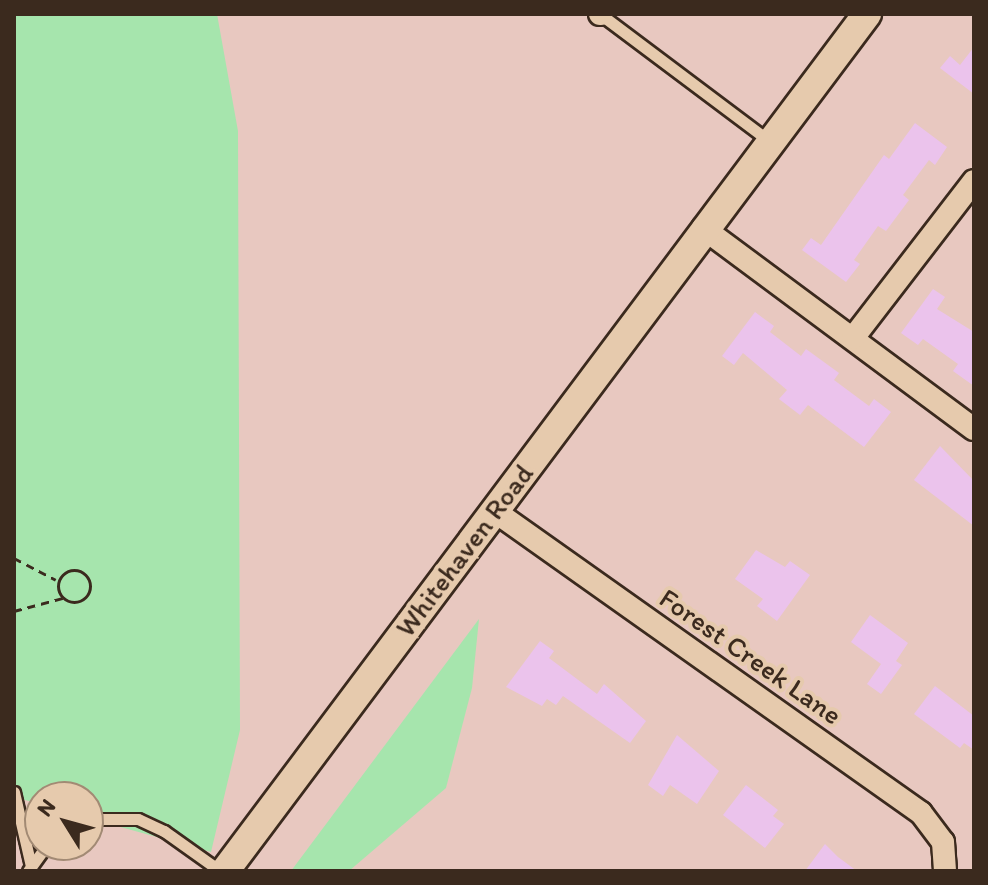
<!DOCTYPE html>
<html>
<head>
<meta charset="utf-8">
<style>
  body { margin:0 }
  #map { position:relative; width:988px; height:885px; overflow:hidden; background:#e8c8c0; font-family:Itim,sans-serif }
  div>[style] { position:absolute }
  .green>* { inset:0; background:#a6e5ad }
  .building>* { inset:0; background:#ebc3ec }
  .path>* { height:3px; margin-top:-1.5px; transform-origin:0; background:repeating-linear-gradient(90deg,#3b2a1e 0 8px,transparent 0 14px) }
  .path>.ring { margin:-1.5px; padding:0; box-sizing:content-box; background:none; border:3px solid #3b2a1e; border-radius:50% }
  .roads { filter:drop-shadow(2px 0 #3b2a1e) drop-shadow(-2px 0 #3b2a1e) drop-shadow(0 2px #3b2a1e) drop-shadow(0 -2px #3b2a1e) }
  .service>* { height:11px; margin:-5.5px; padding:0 5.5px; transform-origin:5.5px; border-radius:5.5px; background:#e6caad }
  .minor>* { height:22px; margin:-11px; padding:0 11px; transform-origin:11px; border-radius:11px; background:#e6caad }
  .tertiary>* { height:28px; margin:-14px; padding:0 14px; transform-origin:14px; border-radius:14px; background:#e6caad }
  span { translate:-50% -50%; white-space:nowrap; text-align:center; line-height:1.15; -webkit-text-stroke:8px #e6caad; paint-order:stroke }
  .street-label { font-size:28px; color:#3b2a1e }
  .frame { position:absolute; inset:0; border:16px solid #3b2a1e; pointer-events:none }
  .north { position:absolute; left:24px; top:781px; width:80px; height:80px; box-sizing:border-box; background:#e6caad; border:2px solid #a28a74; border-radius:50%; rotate:307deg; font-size:22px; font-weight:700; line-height:32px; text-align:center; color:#3b2a1e }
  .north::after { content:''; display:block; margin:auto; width:28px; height:36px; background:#3b2a1e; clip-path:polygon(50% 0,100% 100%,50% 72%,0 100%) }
</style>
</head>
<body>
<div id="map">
  <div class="green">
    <div style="clip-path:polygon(14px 14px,217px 14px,238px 131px,240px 730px,211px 852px,88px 818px,88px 797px,40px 797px,40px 804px,14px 797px)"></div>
    <div style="clip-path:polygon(479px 619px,472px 688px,446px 788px,349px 871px,291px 871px)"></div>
  </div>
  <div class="building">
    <div style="clip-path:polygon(974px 47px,974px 94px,940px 68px,950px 56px,960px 65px)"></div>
    <div style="clip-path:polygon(915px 123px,947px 147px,935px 165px,929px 160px,903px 195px,909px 200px,886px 231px,878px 226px,854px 260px,860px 264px,846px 282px,802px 250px,811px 238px,821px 245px,884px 155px,889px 159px)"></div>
    <div style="clip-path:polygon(933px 289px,945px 297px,937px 309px,974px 332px,974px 386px,953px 371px,958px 364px,923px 339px,918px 345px,901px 333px)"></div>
    <div style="clip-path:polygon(755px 312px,774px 326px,770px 332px,801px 356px,806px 349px,839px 373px,834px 380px,869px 406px,874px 399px,891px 412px,864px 447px,808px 405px,800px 415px,779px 399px,787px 390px,743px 353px,734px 365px,722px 356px)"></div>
    <div style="clip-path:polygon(940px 446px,974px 481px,974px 526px,914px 480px)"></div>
    <div style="clip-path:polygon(756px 550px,785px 567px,790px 561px,810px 575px,777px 621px,757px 606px,763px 599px,735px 579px)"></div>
    <div style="clip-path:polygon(870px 615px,908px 643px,896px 661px,902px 665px,881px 694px,867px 684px,881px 664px,851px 642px)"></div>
    <div style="clip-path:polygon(540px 641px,554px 651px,549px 658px,597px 694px,604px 684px,646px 721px,630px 743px,563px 696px,556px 705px,547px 699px,542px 706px,506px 687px)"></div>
    <div style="clip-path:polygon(935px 686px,974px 716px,974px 750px,964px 743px,960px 748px,914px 714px)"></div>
    <div style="clip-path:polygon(677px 735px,719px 771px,697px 804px,670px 785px,663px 796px,648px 785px)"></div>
    <div style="clip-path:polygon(746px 785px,778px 810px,773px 816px,784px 824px,765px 848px,723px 815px)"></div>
    <div style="clip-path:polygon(825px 844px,838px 857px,857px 871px,805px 871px)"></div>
  </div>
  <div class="path">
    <div style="left:14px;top:558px;width:47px;rotate:27.6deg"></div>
    <div class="ring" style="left:58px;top:570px;width:29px;height:29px"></div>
    <div style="left:14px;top:611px;width:51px;rotate:-14.9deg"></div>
  </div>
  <div class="roads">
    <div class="service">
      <div style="left:600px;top:14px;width:211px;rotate:36.9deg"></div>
      <div style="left:14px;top:792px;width:76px;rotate:77.1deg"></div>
      <div style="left:88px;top:819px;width:50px"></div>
      <div style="left:138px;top:819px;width:29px;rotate:25deg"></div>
      <div style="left:164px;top:831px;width:69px;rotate:35.5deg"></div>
      <div style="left:28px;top:871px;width:32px;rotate:-54deg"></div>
    </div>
    <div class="minor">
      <div style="left:600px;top:14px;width:1px"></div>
      <div style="left:703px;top:228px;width:337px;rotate:36.6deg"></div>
      <div style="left:853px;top:338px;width:198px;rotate:-52.4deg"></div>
      <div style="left:493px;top:510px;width:524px;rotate:35.3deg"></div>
      <div style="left:921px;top:813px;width:36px;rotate:53deg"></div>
      <div style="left:943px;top:842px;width:29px;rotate:86deg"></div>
    </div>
    <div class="tertiary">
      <div style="left:225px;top:871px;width:1071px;rotate:-53.16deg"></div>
    </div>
  </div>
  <div class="street-label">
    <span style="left:464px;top:550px;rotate:-53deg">Whitehaven Road</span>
    <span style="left:751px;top:656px;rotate:35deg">Forest Creek Lane</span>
  </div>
  <div class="frame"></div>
  <div class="north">N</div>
</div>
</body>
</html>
